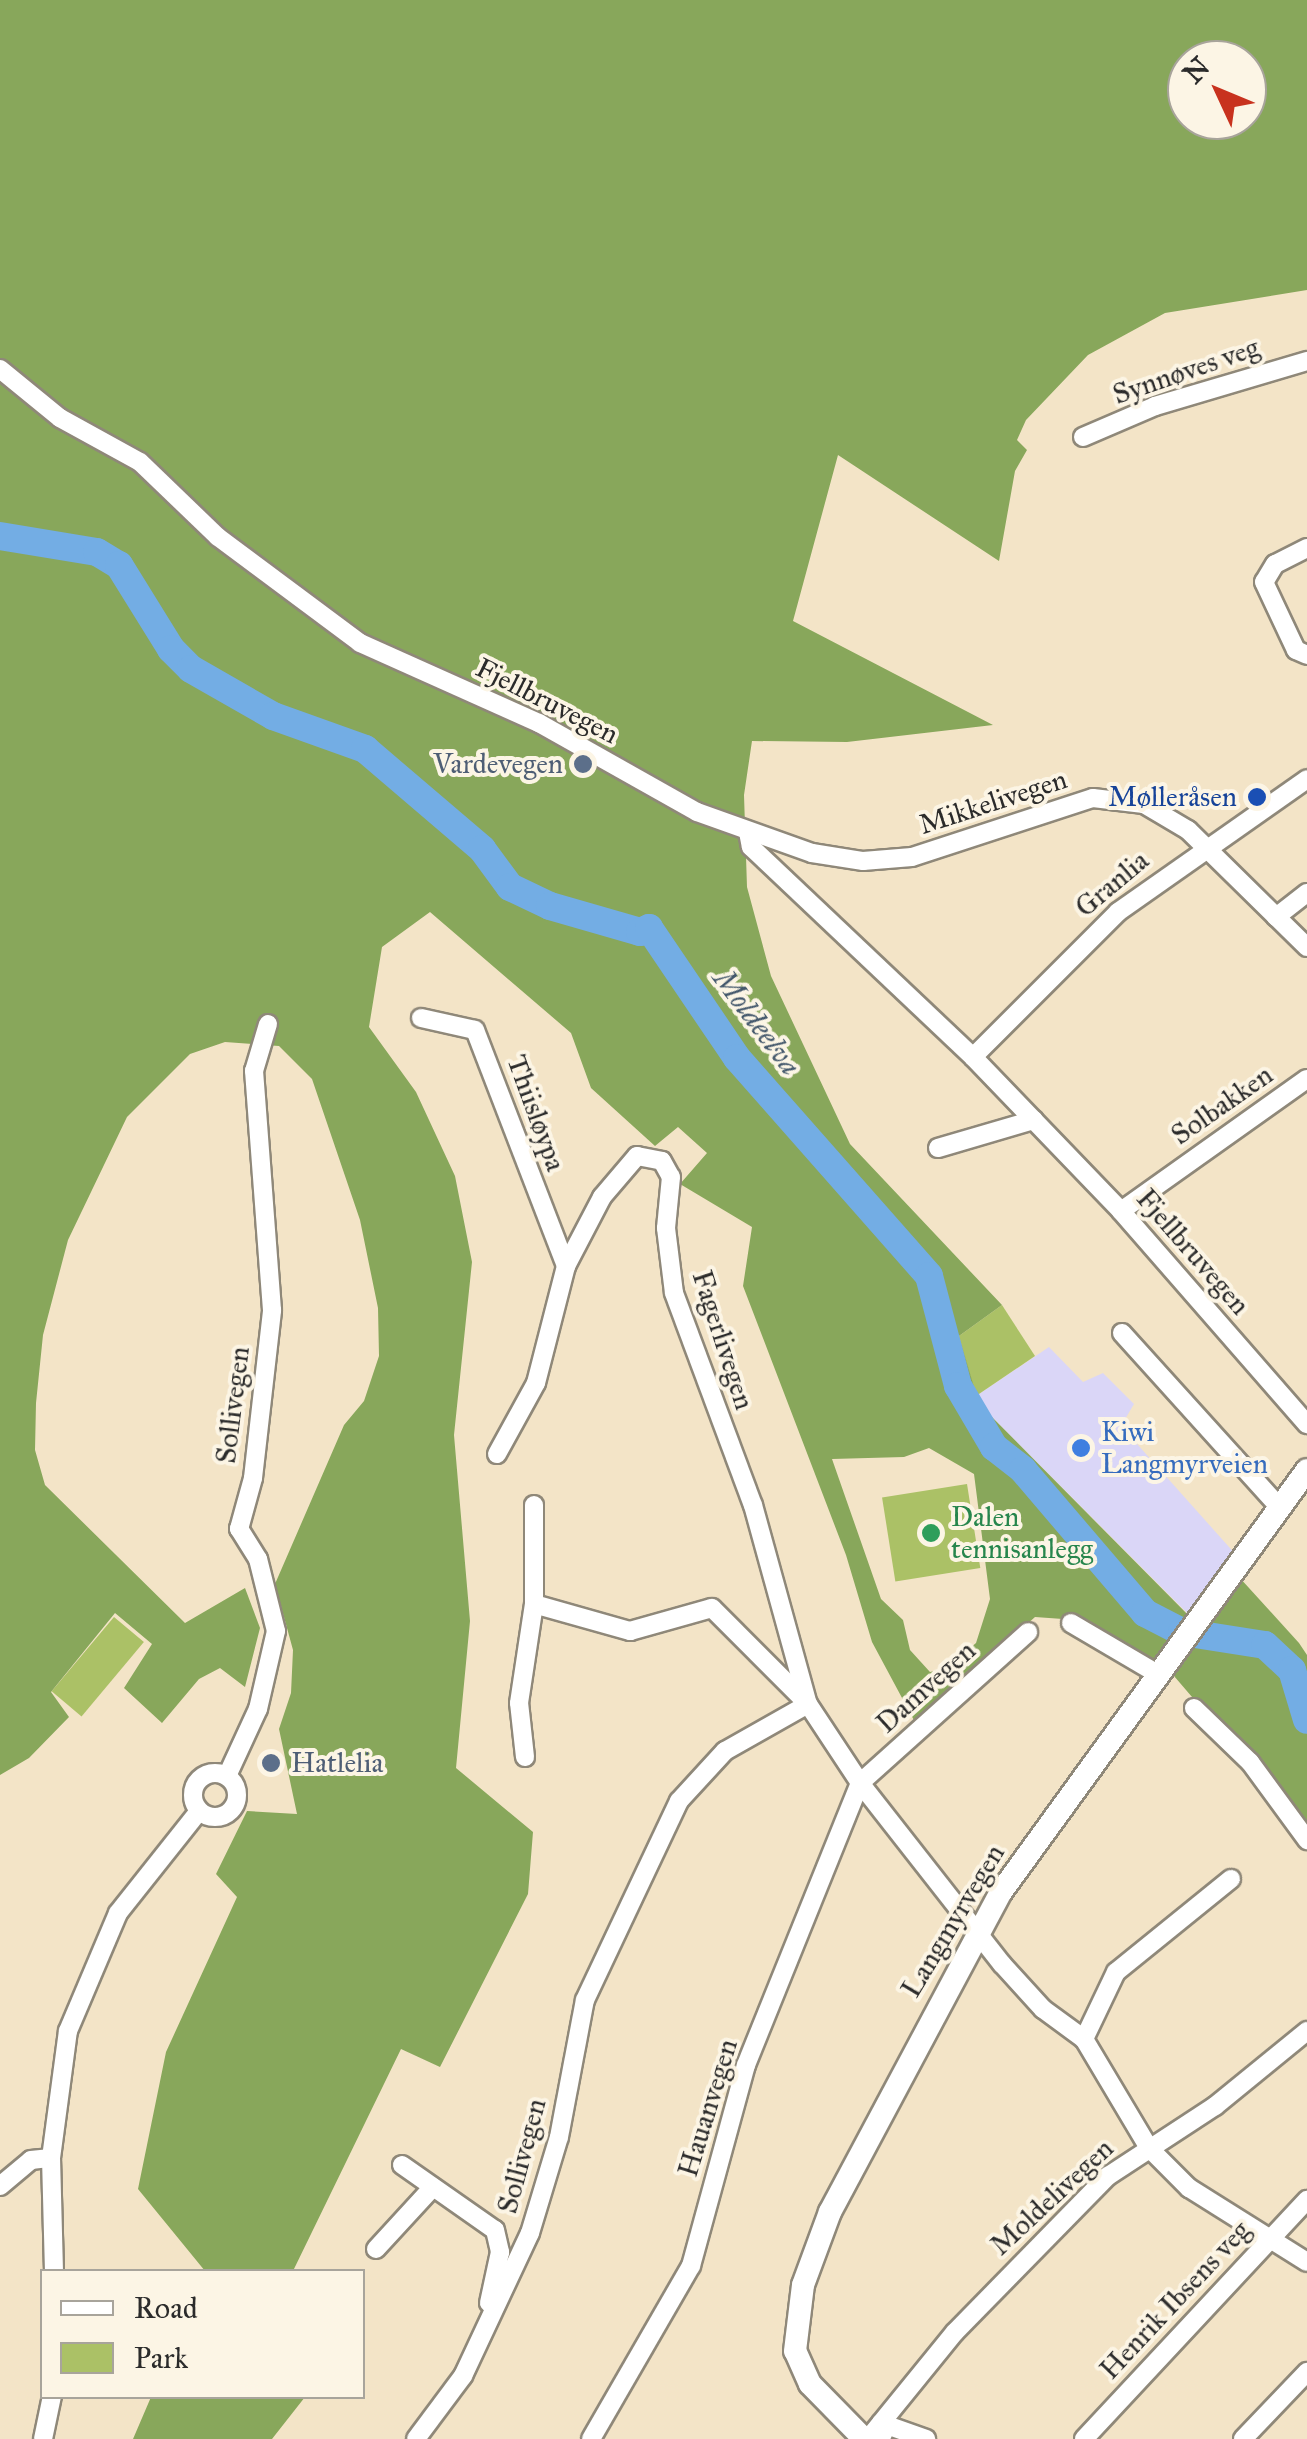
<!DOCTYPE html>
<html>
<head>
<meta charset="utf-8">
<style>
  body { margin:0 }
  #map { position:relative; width:1307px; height:2439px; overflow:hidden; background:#f3e4c7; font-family:"IM FELL Great Primer",serif }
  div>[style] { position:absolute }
  .built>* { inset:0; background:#dad6f7 }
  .green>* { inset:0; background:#abc166; transform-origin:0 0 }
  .forest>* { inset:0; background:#88a75b }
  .river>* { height:28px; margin:-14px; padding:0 14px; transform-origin:14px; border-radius:14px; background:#73ade4 }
  .roads { filter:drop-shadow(2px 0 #8f8879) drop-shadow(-2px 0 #8f8879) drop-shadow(0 2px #8f8879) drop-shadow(0 -2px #8f8879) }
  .minor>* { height:18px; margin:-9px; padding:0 9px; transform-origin:9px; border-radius:9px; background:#fff }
  .minor>.ring { margin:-9px; padding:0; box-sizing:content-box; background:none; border:18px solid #fff; border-radius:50% }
  .major>* { height:22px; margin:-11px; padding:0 11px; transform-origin:11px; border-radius:11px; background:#fff }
  .dots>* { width:28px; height:28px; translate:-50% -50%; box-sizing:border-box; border:5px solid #fcf5e5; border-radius:50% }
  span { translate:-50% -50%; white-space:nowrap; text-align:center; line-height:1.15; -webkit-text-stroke:8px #fcf5e5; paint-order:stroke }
  .street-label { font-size:28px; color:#2b2b2b }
  .service-label { font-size:28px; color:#4e5e75 }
  .right { translate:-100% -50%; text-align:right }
  .left { translate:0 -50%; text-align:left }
  .transit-label { font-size:28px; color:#164399 }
  .shop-label { font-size:28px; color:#366cbe }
  .leisure-label { font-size:28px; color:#27864d }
  .water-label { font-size:30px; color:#44586c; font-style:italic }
  .legend { position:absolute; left:40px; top:2269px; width:325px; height:130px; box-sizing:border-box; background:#fcf5e5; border:2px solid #a8a49b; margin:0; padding:12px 18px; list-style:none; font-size:30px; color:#2b2b2b }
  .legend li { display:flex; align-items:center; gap:20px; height:50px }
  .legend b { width:50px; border:2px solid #a8a49b }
  .north { position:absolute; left:1167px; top:40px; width:100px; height:100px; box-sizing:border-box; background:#fcf5e5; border:2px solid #a8a49b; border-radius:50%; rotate:314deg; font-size:28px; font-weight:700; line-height:40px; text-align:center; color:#2b2b2b }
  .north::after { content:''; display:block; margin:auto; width:35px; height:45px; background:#c8321e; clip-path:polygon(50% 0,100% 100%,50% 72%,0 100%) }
</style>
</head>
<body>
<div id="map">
  <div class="built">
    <div style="clip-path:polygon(1049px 1347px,1083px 1382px,1103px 1373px,1134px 1404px,1121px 1426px,1246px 1566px,1201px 1627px,979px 1404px,976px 1396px)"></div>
  </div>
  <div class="green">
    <div style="clip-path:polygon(1002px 1305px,1035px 1356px,976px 1396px,959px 1336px)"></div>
    <div style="left:967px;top:1484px;width:85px;height:86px;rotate:81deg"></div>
    <div style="left:114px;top:1617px;width:39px;height:97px;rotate:40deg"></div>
  </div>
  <div class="forest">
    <div style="clip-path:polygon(evenodd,0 0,1307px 0,1307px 290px,1165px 313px,1088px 355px,1026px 420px,1017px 440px,1027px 450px,1015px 471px,999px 561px,838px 455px,793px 621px,993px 725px,847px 742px,752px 741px,744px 795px,747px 887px,771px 976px,850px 1144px,1002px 1305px,959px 1336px,979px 1404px,1200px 1627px,1239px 1577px,1299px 1643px,1307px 1655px,1307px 1831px,1174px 1676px,1077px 1620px,1035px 1617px,916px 1724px,872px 1642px,846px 1555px,743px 1286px,752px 1227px,680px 1184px,707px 1153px,678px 1127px,655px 1146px,591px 1088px,571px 1033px,430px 912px,382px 947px,369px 1027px,416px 1092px,455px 1176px,472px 1262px,454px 1435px,470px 1621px,456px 1768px,533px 1832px,528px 1894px,440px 2067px,401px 2049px,293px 2271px,205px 2271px,138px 2189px,166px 2052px,237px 1897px,216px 1874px,247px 1811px,297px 1814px,279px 1729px,291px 1693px,293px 1650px,275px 1584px,344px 1425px,364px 1401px,379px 1356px,378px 1308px,360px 1220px,312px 1079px,279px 1046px,225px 1042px,190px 1054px,127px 1117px,68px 1240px,43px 1335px,36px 1403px,35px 1450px,45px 1485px,185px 1623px,245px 1588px,260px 1628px,245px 1687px,220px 1668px,199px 1679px,162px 1723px,124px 1688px,152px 1644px,115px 1613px,51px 1692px,69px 1717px,29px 1758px,0 1775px,0 0,1187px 60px,1247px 60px,1247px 120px,1187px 120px,1187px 60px,0 0,929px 1448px,974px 1474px,990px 1599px,976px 1643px,947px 1668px,930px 1672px,910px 1650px,903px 1620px,881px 1599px,832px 1459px,904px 1457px,929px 1448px)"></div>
    <div style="clip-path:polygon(151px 2397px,151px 2396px,305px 2397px,272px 2439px,133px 2439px)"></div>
  </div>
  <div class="river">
    <div style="left:0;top:536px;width:98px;rotate:9.4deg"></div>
    <div style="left:97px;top:552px;width:26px;rotate:31deg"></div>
    <div style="left:119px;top:565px;width:99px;rotate:58.2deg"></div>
    <div style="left:171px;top:649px;width:28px;rotate:45deg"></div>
    <div style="left:191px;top:669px;width:95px;rotate:29.8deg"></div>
    <div style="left:273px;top:716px;width:98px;rotate:19.7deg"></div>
    <div style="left:365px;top:749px;width:154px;rotate:40.5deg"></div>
    <div style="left:482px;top:849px;width:47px;rotate:53.6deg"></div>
    <div style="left:510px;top:887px;width:44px;rotate:25.4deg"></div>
    <div style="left:550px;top:906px;width:94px;rotate:16.1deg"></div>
    <div style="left:640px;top:932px;width:10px;rotate:-24deg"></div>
    <div style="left:649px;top:928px;width:157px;rotate:55.9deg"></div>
    <div style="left:737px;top:1058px;width:290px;rotate:48.6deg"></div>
    <div style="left:929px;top:1276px;width:114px;rotate:75.2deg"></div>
    <div style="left:958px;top:1386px;width:71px;rotate:59.5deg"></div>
    <div style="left:994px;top:1447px;width:37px;rotate:38deg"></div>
    <div style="left:1023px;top:1470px;width:188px;rotate:49.5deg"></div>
    <div style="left:1145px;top:1613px;width:42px;rotate:27.2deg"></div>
    <div style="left:1182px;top:1632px;width:84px;rotate:8.9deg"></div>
    <div style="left:1265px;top:1645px;width:37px;rotate:43deg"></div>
    <div style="left:1292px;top:1670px;width:52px;rotate:73.3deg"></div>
  </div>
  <div class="roads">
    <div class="minor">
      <div style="left:0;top:369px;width:77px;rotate:39.2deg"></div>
      <div style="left:60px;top:418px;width:91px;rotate:28.8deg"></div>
      <div style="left:140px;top:462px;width:108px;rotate:43.9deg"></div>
      <div style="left:218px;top:537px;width:177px;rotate:36.7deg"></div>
      <div style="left:360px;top:643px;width:196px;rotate:24.1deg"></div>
      <div style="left:539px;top:723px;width:181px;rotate:29.4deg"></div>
      <div style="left:697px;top:812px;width:122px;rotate:19.6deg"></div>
      <div style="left:812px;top:853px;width:52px;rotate:8.9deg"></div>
      <div style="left:863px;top:861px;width:49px;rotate:-4.7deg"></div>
      <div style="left:912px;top:857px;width:190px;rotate:-18.1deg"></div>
      <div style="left:1093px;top:798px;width:51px;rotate:6.7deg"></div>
      <div style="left:1144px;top:804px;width:51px;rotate:30.6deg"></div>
      <div style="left:1188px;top:830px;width:167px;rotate:44.5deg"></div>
      <div style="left:1083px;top:437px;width:78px;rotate:-23.3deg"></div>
      <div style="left:1155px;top:406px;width:159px;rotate:-16.5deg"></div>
      <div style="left:1307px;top:548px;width:36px;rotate:153deg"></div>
      <div style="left:1275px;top:564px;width:21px;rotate:121deg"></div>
      <div style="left:1264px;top:582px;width:75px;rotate:64.8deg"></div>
      <div style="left:1296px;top:650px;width:12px;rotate:24deg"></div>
      <div style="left:748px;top:832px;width:15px;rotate:79deg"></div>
      <div style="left:751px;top:847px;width:306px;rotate:43.4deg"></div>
      <div style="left:973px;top:1057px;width:214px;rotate:46.1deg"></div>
      <div style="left:1121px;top:1211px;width:283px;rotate:48.9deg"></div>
      <div style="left:1276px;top:917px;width:39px;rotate:-38deg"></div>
      <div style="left:421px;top:1018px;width:55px;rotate:12.5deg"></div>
      <div style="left:475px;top:1030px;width:253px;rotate:68.9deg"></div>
      <div style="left:973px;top:1057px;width:205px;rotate:-45deg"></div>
      <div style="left:1118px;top:912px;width:231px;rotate:-35.1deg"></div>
      <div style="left:938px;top:1148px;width:100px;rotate:-16.3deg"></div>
      <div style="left:1121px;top:1211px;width:228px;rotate:-35.4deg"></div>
      <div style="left:1122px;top:1333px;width:234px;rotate:47.9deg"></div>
      <div style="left:497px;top:1454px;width:81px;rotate:-61.2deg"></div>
      <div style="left:536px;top:1383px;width:121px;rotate:-75.6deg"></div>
      <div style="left:566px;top:1266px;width:78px;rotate:-62.4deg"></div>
      <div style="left:602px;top:1197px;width:54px;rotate:-49.5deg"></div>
      <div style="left:637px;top:1156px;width:25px;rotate:11deg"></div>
      <div style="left:662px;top:1161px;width:18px;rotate:61deg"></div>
      <div style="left:671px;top:1177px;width:51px;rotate:95.6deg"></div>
      <div style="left:666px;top:1228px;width:65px;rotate:83deg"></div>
      <div style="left:674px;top:1293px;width:226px;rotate:69.6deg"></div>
      <div style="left:753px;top:1505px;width:206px;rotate:74.6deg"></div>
      <div style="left:534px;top:1604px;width:100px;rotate:15.7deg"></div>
      <div style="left:630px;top:1631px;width:85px;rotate:-15.7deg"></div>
      <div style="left:712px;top:1608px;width:136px;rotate:45deg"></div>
      <div style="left:1071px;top:1623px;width:99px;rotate:30.5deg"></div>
      <div style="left:1194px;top:1708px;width:78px;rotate:44deg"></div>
      <div style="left:1250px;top:1762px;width:97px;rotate:53.8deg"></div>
      <div style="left:525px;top:1757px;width:54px;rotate:-96.3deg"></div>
      <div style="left:519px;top:1703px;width:100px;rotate:-81.4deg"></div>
      <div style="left:534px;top:1604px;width:99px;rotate:-90deg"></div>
      <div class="ring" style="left:193px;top:1773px;width:26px;height:26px"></div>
      <div style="left:227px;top:1776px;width:74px;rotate:-65.2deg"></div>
      <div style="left:258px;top:1709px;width:80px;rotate:-77deg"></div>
      <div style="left:276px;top:1631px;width:74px;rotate:-104deg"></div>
      <div style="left:258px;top:1559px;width:36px;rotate:-122deg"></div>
      <div style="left:239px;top:1529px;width:53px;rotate:-74.6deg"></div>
      <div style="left:253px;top:1478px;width:169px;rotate:-83.5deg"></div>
      <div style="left:272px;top:1310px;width:240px;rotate:-94.3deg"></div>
      <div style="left:254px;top:1071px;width:49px;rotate:-73.4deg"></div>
      <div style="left:1084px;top:2039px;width:74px;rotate:-64.5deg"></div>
      <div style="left:1116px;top:1972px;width:148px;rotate:-39deg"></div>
      <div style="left:402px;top:2165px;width:113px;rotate:35deg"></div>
      <div style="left:495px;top:2230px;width:23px;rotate:77deg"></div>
      <div style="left:500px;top:2252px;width:52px;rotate:102.2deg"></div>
      <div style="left:0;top:2186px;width:40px;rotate:-40deg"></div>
      <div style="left:31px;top:2160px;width:20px;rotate:-6deg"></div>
      <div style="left:376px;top:2249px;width:84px;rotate:-47.4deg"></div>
      <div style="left:54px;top:2272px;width:114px;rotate:-91.5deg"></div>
      <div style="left:51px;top:2158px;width:128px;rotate:-82.4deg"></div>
      <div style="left:68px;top:2031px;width:128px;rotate:-67deg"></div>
      <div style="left:118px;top:1913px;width:130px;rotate:-51.5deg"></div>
      <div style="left:883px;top:2434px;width:11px;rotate:-100deg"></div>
      <div style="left:881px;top:2423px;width:48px;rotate:19.6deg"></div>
      <div style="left:43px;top:2439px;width:44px;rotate:-78.2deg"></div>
      <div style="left:416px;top:2439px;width:79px;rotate:-53.3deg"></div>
      <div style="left:463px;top:2376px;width:158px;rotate:-64.9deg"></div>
      <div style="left:530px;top:2233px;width:100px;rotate:-73.2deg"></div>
      <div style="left:559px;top:2137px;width:139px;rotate:-79.3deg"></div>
      <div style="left:585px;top:2000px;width:220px;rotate:-64.7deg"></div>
      <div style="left:679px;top:1801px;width:68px;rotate:-47.4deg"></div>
      <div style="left:725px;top:1751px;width:95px;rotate:-29.5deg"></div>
      <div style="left:808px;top:1704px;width:95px;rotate:56.6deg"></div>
      <div style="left:860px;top:1783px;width:230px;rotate:51.9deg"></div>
      <div style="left:1002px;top:1964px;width:61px;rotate:47.7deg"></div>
      <div style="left:1043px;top:2009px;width:51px;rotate:36.2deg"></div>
      <div style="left:1084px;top:2039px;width:127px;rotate:59.2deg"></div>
      <div style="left:1149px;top:2148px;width:57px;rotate:45deg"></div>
      <div style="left:1189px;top:2188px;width:139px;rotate:32.1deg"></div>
      <div style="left:591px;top:2439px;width:200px;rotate:-60deg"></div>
      <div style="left:691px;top:2266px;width:208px;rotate:-74.7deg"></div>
      <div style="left:746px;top:2065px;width:304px;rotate:-68deg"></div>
      <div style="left:860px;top:1783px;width:226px;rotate:-41.9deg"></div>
      <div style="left:868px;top:2439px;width:138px;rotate:-50.9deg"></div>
      <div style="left:955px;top:2332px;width:219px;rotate:-45.6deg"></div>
      <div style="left:1108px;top:2176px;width:128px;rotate:-33.2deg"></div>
      <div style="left:1215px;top:2106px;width:119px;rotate:-39.2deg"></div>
      <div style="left:1084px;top:2439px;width:327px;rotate:-47deg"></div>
      <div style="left:1243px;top:2439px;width:93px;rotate:-46.3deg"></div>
    </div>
    <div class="major">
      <div style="left:864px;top:2439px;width:77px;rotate:-134.5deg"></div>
      <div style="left:810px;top:2384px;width:36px;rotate:-114deg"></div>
      <div style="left:795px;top:2351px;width:66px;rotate:-83.1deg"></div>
      <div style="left:803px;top:2285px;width:78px;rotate:-69.7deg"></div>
      <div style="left:830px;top:2212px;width:363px;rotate:-61.9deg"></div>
      <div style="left:1001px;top:1892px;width:521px;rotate:-54.05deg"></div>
    </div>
  </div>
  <div class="dots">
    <div style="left:583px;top:764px;background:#5c6f8a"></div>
    <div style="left:1257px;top:797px;background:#1a4fb4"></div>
    <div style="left:1081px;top:1448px;background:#3f7fe0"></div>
    <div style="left:931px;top:1533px;background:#2e9e5b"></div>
    <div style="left:271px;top:1763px;background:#5c6f8a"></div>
  </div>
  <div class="street-label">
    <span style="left:1186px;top:371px;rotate:-19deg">Synnøves veg</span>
    <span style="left:547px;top:701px;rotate:27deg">Fjellbruvegen</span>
    <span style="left:993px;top:802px;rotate:-18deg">Mikkelivegen</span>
    <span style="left:1112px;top:884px;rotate:-40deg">Granlia</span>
    <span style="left:1222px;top:1105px;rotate:-35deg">Solbakken</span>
    <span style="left:536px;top:1113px;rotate:70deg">Thiisløypa</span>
    <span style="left:1193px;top:1252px;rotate:49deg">Fjellbruvegen</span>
    <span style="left:723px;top:1340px;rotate:72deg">Fagerlivegen</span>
    <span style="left:233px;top:1405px;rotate:-83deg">Sollivegen</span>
    <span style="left:926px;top:1687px;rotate:-42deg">Damvegen</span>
    <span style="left:953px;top:1921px;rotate:-59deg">Langmyrvegen</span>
    <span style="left:708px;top:2108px;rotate:-73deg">Hauanvegen</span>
    <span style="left:522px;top:2156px;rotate:-75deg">Sollivegen</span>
    <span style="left:1052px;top:2197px;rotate:-43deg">Moldelivegen</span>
    <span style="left:1175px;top:2300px;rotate:-47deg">Henrik Ibsens veg</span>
  </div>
  <div class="service-label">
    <span class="right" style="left:563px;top:764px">Vardevegen</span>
    <span class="left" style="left:291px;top:1763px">Hatlelia</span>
  </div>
  <div class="transit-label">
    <span class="right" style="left:1237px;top:797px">Mølleråsen</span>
  </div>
  <div class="shop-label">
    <span class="left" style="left:1101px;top:1448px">Kiwi<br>Langmyrveien</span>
  </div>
  <div class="leisure-label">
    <span class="left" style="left:951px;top:1533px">Dalen<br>tennisanlegg</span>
  </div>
  <div class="water-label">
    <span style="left:757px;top:1022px;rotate:53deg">Moldeelva</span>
  </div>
  <ul class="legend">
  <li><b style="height:12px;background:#fff"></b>Road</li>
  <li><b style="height:28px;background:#abc166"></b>Park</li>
  </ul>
  <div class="north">N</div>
</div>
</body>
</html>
